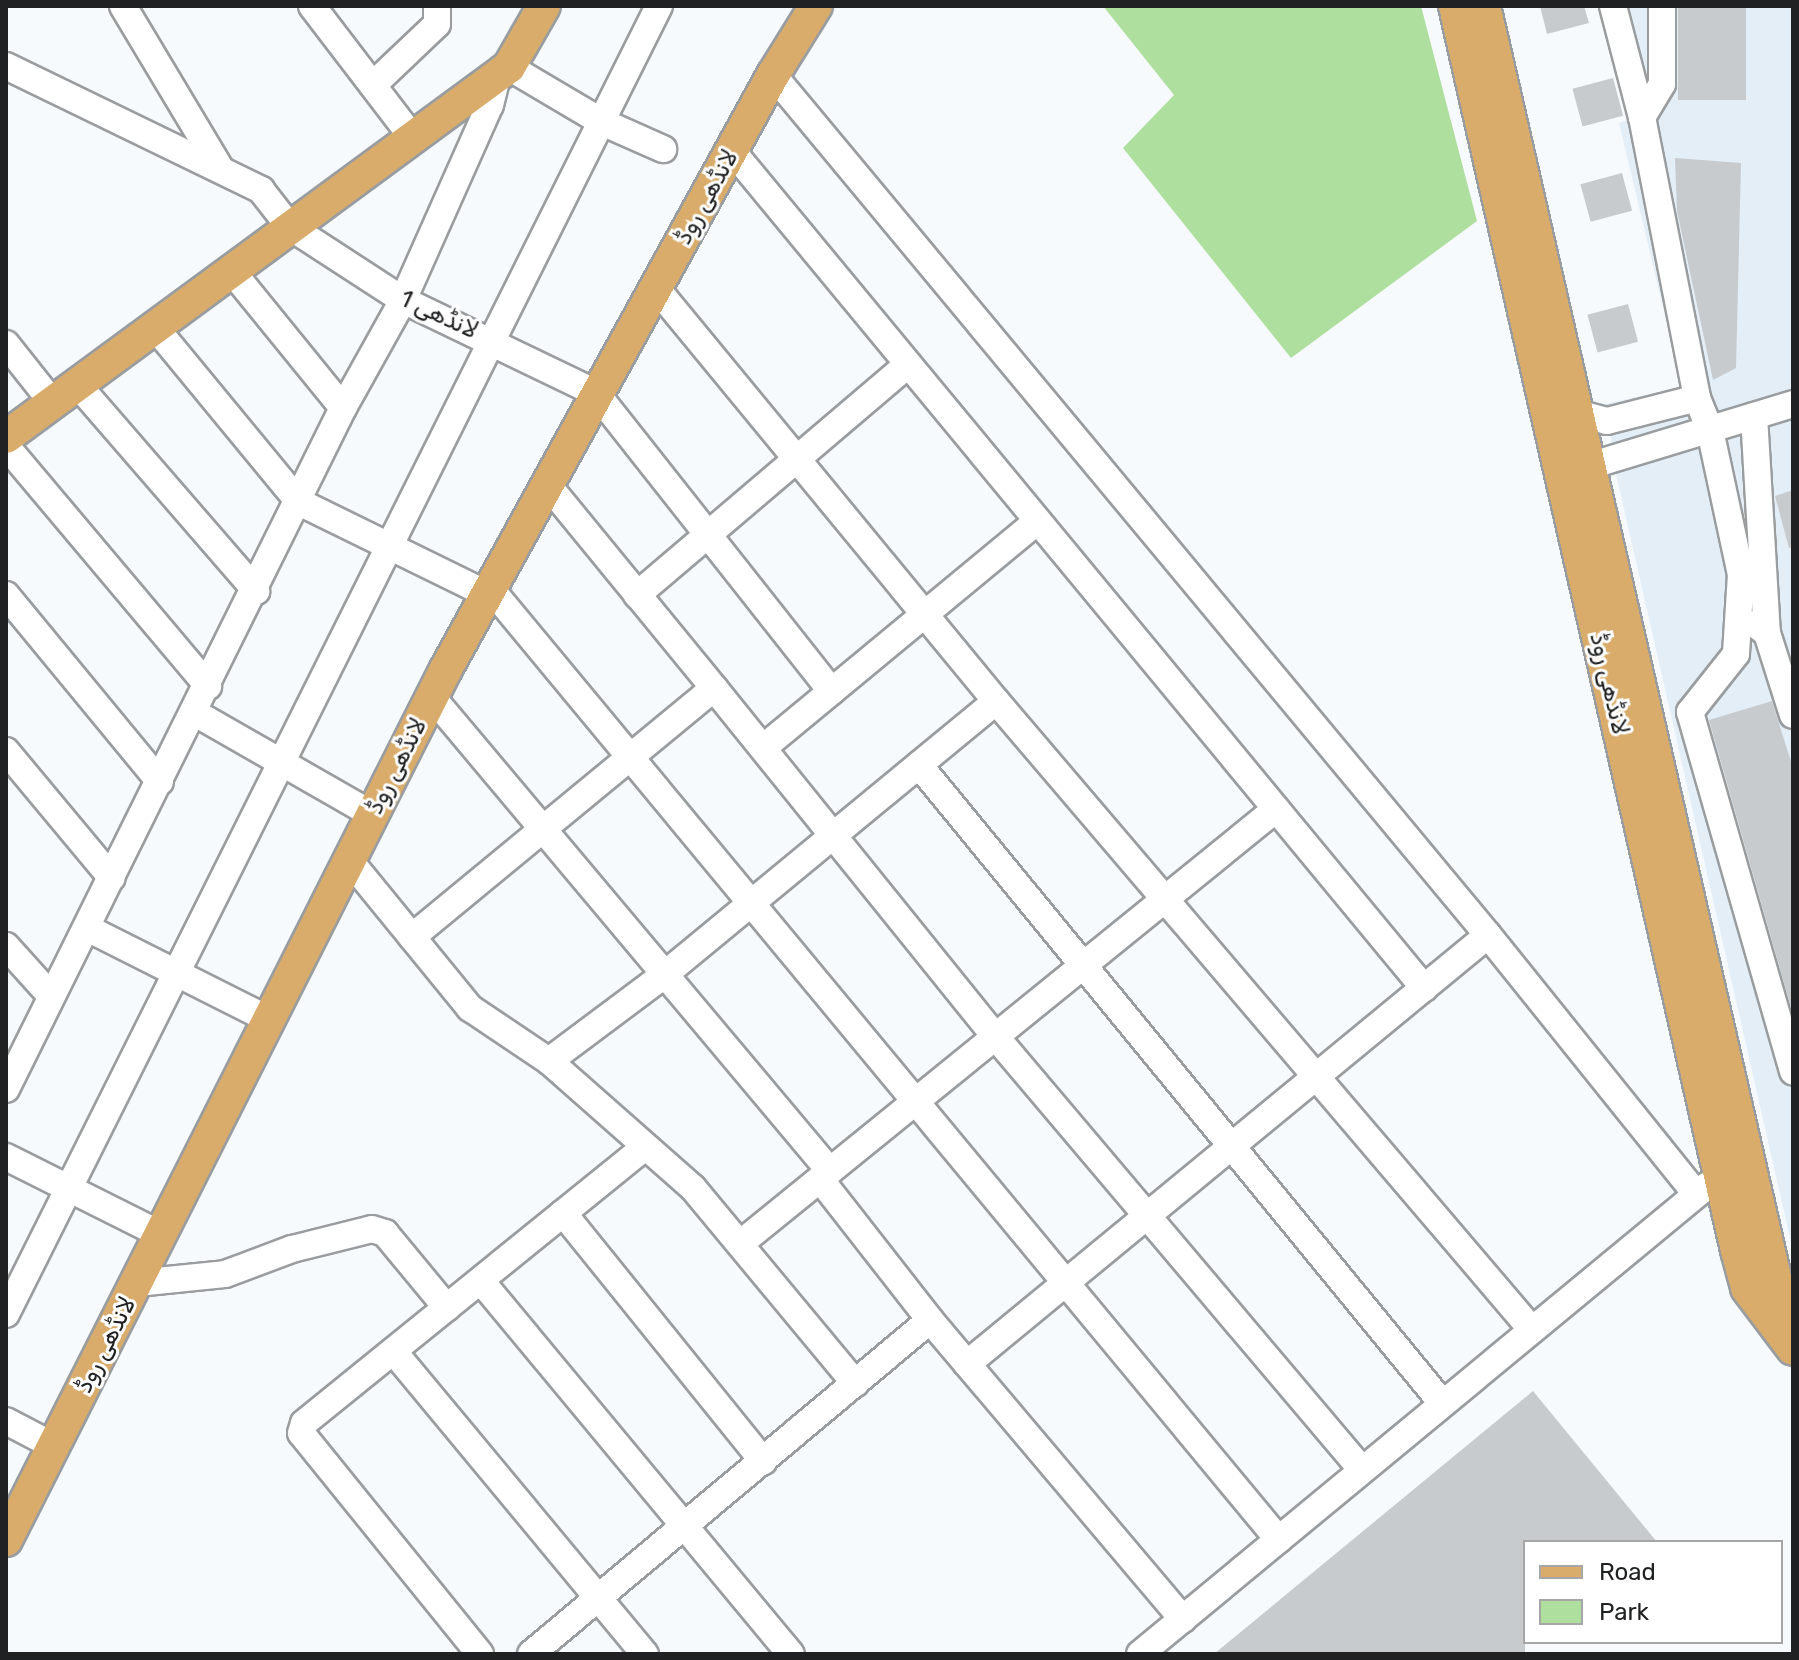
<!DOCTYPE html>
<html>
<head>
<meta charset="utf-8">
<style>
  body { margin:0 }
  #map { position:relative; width:1799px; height:1660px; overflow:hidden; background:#f7fafd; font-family:Rubik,Vazirmatn,sans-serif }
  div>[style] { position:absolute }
  .built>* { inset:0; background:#e4eef6 }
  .green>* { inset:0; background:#aedf9e }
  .building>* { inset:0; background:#c8cbce; transform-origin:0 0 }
  .roads { filter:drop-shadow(2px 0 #999da0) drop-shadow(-2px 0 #999da0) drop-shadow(0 2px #999da0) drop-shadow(0 -2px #999da0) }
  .minor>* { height:26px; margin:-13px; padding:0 13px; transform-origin:13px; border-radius:13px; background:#fff }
  .major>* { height:32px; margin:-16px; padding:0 16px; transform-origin:16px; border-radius:16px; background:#d9ac6b }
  span { translate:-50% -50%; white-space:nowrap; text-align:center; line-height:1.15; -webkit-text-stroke:6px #fff; paint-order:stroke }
  .street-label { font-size:24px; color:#202122 }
  .frame { position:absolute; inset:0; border:8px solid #202122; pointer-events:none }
  .legend { position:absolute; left:1523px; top:1540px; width:260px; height:104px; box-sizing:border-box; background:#fff; border:2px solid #a6a6a7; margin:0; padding:10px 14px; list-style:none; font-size:24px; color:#202122 }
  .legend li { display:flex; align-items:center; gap:16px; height:40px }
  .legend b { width:40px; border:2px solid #a6a6a7 }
</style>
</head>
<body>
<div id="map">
  <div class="built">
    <div style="clip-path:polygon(1598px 6px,1793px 6px,1793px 1251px,1614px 465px,1608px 412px,1601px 405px,1682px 387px,1619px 123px,1629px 119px)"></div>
  </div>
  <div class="green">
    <div style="clip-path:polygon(1103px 6px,1421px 6px,1477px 221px,1291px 358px,1123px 148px,1174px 95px)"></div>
  </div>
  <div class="building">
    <div style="clip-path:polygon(1540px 6px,1584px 6px,1589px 23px,1547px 34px)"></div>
    <div style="left:1678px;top:6px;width:68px;height:94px"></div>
    <div style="left:1613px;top:78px;width:39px;height:42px;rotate:75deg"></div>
    <div style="clip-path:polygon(1675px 158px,1741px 163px,1736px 368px,1713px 380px,1677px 211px)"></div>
    <div style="left:1622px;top:173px;width:39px;height:43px;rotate:75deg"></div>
    <div style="left:1628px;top:304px;width:39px;height:42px;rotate:75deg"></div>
    <div style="clip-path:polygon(1793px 490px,1793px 547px,1789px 548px,1775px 496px)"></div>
    <div style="clip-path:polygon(1772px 701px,1793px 768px,1791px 1007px,1709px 720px)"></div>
    <div style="clip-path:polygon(1533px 1391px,1657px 1542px,1525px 1542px,1525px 1654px,1214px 1654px)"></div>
  </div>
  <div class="roads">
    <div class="minor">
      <div style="left:123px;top:6px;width:189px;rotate:59.1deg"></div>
      <div style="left:312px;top:6px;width:165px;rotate:52.6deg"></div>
      <div style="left:1613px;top:6px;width:115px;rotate:75.4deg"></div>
      <div style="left:1662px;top:6px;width:78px;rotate:90deg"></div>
      <div style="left:1662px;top:84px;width:39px;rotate:121deg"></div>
      <div style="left:1642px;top:117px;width:286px;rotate:78.9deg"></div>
      <div style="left:1697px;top:398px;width:35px;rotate:68deg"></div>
      <div style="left:1710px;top:430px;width:147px;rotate:77.9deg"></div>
      <div style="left:1741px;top:574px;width:80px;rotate:93.6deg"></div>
      <div style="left:1736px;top:654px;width:74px;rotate:128.4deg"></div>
      <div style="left:1690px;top:712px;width:374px;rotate:74deg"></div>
      <div style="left:6px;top:66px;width:284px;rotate:25.9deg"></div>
      <div style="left:261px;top:190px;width:46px;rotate:52.1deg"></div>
      <div style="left:289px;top:226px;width:136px;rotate:33deg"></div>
      <div style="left:403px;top:300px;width:214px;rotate:25.7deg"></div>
      <div style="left:596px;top:393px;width:380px;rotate:51.7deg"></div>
      <div style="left:509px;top:67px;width:108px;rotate:30.6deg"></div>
      <div style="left:602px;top:122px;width:67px;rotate:23.9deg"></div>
      <div style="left:773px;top:75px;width:1118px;rotate:50.26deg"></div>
      <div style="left:1488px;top:935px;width:332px;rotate:51.2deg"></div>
      <div style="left:373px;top:85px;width:88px;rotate:-43.6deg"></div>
      <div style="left:437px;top:24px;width:18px;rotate:-90deg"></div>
      <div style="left:733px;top:152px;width:1085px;rotate:50.42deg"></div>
      <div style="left:230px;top:269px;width:179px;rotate:50.9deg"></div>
      <div style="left:154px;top:326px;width:228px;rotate:50.5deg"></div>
      <div style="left:299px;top:502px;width:209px;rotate:26.1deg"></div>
      <div style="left:6px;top:344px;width:74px;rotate:51.6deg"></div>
      <div style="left:77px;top:384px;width:274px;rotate:49.1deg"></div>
      <div style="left:1577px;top:413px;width:31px;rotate:15deg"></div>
      <div style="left:1607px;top:421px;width:93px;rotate:-14.3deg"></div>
      <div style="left:1754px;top:416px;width:217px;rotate:86.6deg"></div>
      <div style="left:6px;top:446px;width:314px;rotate:49.9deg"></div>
      <div style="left:1589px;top:466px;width:213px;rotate:-16.9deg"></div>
      <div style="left:547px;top:484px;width:264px;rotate:50.7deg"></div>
      <div style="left:490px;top:588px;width:1236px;rotate:50.35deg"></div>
      <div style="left:6px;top:595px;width:242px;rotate:50.5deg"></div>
      <div style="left:637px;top:595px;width:355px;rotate:-40.4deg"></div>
      <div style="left:1755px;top:624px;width:15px;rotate:37deg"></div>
      <div style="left:1767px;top:633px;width:86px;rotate:72.4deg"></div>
      <div style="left:432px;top:697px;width:619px;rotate:49.98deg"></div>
      <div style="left:996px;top:701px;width:826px;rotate:49.56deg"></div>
      <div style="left:195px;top:713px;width:205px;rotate:29.8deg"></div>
      <div style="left:763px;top:748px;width:353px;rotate:-39.6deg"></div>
      <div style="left:6px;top:751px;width:165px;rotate:50.2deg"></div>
      <div style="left:919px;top:765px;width:826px;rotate:50.65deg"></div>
      <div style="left:350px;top:861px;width:190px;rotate:50.8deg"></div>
      <div style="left:470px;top:1008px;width:95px;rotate:33.9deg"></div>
      <div style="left:549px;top:1061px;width:192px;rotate:41.4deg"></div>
      <div style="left:693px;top:1188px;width:254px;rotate:50.3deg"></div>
      <div style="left:87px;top:928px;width:205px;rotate:26.7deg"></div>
      <div style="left:412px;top:937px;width:391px;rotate:-39.5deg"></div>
      <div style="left:714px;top:688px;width:447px;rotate:51.1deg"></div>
      <div style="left:995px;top:1036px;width:568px;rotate:49.78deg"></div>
      <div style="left:6px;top:946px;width:67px;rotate:48deg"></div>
      <div style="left:549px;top:1061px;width:144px;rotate:-36.8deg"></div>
      <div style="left:664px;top:975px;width:430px;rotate:-39.5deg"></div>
      <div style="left:996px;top:701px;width:535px;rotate:-129.46deg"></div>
      <div style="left:6px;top:1089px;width:760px;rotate:-63.67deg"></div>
      <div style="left:343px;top:408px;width:124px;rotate:-60.9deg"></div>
      <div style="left:403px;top:300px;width:214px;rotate:-66deg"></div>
      <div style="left:490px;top:105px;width:30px;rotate:-76deg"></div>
      <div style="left:6px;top:1157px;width:174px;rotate:26.6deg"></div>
      <div style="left:820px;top:1179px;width:179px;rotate:52deg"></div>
      <div style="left:930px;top:1320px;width:392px;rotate:49.8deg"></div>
      <div style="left:563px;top:1213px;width:319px;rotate:51.1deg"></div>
      <div style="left:741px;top:1243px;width:689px;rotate:-39.05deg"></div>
      <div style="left:481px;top:1281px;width:485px;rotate:50.3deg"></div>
      <div style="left:137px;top:1283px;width:88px;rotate:-5.8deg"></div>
      <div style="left:225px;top:1274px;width:72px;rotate:-20.5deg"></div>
      <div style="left:292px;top:1249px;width:82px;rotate:-14deg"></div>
      <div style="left:372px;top:1229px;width:14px;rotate:17deg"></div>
      <div style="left:385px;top:1233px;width:97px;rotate:50.4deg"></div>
      <div style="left:6px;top:1314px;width:1462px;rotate:-63.47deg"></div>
      <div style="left:394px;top:1352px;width:393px;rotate:50.3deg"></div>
      <div style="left:967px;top:1364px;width:675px;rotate:-39.47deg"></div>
      <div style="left:6px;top:1421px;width:54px;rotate:27.5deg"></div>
      <div style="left:480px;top:1654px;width:284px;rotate:-129deg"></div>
      <div style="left:301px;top:1433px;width:10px;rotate:-73deg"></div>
      <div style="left:304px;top:1423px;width:439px;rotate:-39deg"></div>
      <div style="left:531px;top:1654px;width:520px;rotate:-39.93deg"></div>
      <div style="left:1140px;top:1654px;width:737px;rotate:-39.55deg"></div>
    </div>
    <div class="major">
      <div style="left:1455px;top:6px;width:1276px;rotate:77.23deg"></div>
      <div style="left:1737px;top:1250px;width:39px;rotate:75deg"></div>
      <div style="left:1747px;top:1288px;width:76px;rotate:53deg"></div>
      <div style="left:1484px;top:6px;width:1322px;rotate:77.11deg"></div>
      <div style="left:1779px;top:1295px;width:23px;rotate:52deg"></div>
      <div style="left:6px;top:437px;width:624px;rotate:-36.34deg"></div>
      <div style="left:509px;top:67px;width:70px;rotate:-60.2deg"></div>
      <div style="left:6px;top:1540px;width:976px;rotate:-63.2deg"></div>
      <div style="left:446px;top:669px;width:678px;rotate:-61.17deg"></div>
      <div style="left:773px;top:75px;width:81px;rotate:-58.1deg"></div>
    </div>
  </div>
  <div class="street-label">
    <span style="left:707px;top:197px;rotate:-61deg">لانڈھی روڈ</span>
    <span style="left:439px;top:315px;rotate:25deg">لانڈھی 1</span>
    <span style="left:1609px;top:684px;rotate:77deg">لانڈھی روڈ</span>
    <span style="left:397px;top:766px;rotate:-63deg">لانڈھی روڈ</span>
    <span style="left:106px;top:1345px;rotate:-63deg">لانڈھی روڈ</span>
  </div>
  <div class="frame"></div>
  <ul class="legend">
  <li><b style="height:10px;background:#d9ac6b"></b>Road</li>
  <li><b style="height:22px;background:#aedf9e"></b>Park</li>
  </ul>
</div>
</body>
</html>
